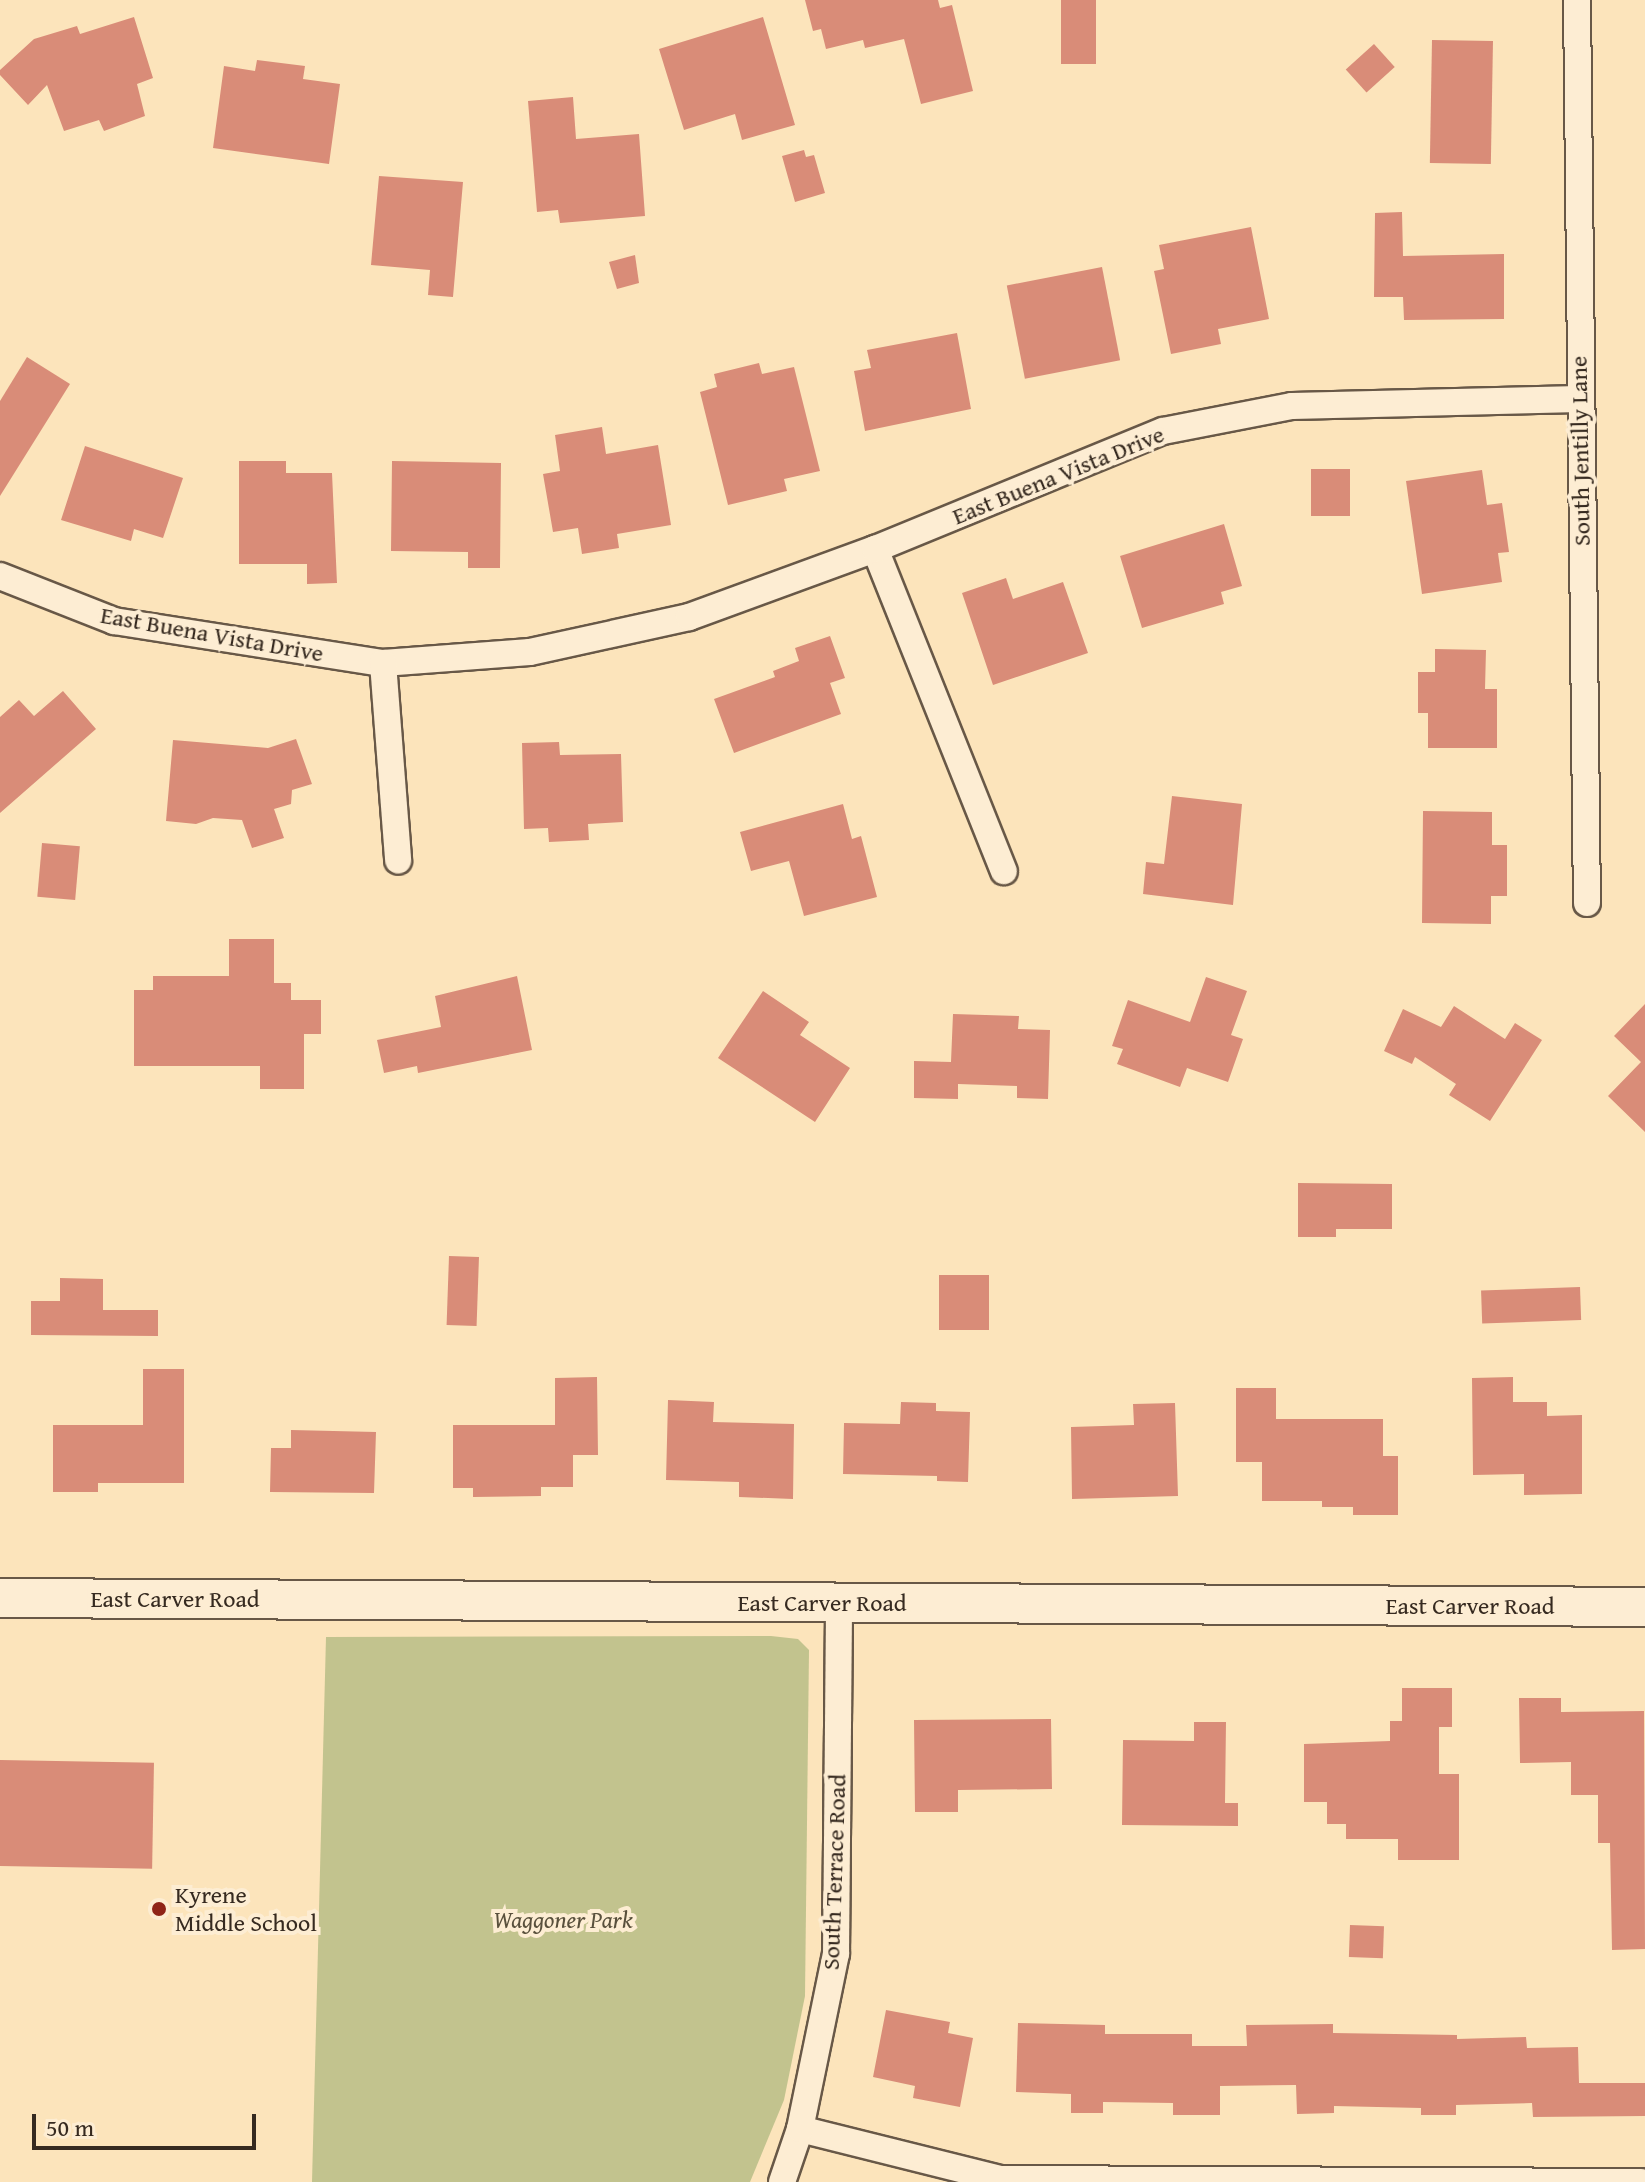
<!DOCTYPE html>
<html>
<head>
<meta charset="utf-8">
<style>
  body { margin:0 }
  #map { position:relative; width:1645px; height:2182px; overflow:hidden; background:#fce4bb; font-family:"Gentium Book Plus",serif }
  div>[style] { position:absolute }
  .green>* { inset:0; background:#c2c38e }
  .building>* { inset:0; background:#d98c78; transform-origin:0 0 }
  .roads { filter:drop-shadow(2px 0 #685847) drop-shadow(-2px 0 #685847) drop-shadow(0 2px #685847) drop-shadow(0 -2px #685847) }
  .street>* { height:26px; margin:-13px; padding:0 13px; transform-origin:13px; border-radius:13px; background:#fdedd3 }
  .secondary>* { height:38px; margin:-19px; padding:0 19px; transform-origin:19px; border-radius:19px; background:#fdedd3 }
  .dots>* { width:22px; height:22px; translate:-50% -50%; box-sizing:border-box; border:4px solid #fdedd3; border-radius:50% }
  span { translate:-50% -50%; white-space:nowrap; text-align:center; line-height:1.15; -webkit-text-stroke:8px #fdedd3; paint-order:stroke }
  .street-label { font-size:24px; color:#362a20 }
  .poi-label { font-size:24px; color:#362a20 }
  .left { translate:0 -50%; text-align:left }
  .park-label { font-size:24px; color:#59503c; font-style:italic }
  .scale { position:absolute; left:32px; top:2114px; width:224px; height:36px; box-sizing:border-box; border:4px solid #362a20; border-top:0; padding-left:10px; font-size:24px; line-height:28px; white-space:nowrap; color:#362a20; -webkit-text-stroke:6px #fdedd3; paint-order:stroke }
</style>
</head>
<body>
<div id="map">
  <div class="green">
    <div style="clip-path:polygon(771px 1636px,798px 1639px,809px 1650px,805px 1996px,784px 2100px,750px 2182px,312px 2182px,326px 1637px)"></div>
  </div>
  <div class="building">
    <div style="clip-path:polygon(805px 0,938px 0,940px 8px,952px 5px,973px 91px,921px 104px,904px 39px,865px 48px,863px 40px,826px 49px,821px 29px,813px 31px)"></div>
    <div style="left:1061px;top:0;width:35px;height:64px"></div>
    <div style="clip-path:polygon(134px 17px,153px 78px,137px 84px,145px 116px,104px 131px,99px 120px,64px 131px,47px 85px,28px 105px,0 75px,0 70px,34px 39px,77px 26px,80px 34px)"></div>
    <div style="clip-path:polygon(763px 17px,795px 125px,742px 140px,735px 114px,684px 130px,659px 49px)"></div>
    <div style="left:1432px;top:40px;width:61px;height:123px;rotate:1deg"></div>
    <div style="left:1374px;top:44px;width:31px;height:38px;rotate:48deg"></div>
    <div style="clip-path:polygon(257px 60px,305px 66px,303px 79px,340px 84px,329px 164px,213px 148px,224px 66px,255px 71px)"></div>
    <div style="clip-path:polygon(573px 97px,576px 139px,639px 134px,645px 216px,560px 223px,558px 210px,537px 212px,528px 101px)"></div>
    <div style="clip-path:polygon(804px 150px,806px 157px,814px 155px,825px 193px,795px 202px,782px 156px)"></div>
    <div style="clip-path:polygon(379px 176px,463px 182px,453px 297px,428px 295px,430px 270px,371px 265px)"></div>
    <div style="clip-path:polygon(1402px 212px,1403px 256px,1504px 254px,1504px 319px,1404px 320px,1403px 297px,1374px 297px,1375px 213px)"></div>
    <div style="clip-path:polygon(1251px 227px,1269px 319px,1218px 329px,1221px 344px,1171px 354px,1154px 271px,1164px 269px,1159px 245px)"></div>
    <div style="clip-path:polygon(635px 255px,639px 283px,617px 289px,609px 262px)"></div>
    <div style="left:1102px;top:267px;width:95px;height:97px;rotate:79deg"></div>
    <div style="clip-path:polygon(957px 333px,971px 409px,865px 431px,854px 371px,871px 368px,867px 350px)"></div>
    <div style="clip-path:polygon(27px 357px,70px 384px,0 496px,0 401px)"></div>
    <div style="clip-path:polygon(759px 363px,762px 374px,794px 367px,820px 471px,784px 479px,787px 491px,728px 505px,700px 392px,717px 387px,714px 374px)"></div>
    <div style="clip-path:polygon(602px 427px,606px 454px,658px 445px,671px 525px,617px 534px,619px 548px,582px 554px,578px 528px,553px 532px,543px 474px,560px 471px,555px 435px)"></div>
    <div style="clip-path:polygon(85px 446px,183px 478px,163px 538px,134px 529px,131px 541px,61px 520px)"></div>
    <div style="clip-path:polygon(239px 461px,286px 461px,286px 473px,332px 473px,337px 583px,307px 584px,307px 564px,239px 564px)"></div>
    <div style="clip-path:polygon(392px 461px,501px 463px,500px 568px,468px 568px,468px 552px,391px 551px)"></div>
    <div style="left:1311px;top:469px;width:39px;height:47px"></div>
    <div style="clip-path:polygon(1482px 470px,1487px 505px,1502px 503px,1509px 552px,1498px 553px,1502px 582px,1422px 594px,1406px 481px)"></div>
    <div style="clip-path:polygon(1224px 524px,1242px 586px,1221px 592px,1224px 604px,1142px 628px,1120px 556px)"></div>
    <div style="clip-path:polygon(1006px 578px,1013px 599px,1063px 582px,1088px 653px,993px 685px,962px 593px)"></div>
    <div style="clip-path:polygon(830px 636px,845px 678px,830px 683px,841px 714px,734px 753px,714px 699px,775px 677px,773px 671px,799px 661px,795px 648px)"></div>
    <div style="clip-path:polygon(1435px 649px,1486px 650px,1485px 689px,1497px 689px,1497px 748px,1428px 748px,1428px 713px,1418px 713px,1418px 672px,1435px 672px)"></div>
    <div style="clip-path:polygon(63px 691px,96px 729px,0 813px,0 717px,19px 700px,34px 716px)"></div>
    <div style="clip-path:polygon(296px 739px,312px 784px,292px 790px,291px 804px,274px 809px,284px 838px,252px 848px,242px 820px,213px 818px,196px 824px,166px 821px,173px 740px,268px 748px)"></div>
    <div style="clip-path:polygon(559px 742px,560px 755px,621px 754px,623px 822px,588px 824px,589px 840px,549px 842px,548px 828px,524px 829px,522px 743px)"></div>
    <div style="clip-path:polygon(1172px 796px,1242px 804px,1233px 905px,1143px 894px,1146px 862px,1164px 864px)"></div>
    <div style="clip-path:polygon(843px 804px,852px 839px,861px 836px,877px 897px,804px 916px,789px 861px,751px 871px,740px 832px)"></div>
    <div style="clip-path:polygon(1423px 811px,1492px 812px,1492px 845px,1507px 845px,1507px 896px,1491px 896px,1491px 924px,1422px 923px)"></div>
    <div style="left:42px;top:843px;width:38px;height:54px;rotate:5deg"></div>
    <div style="clip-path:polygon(229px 939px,274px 939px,274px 983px,291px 983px,291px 1000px,321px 1000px,321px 1034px,304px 1034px,304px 1089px,260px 1089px,260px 1066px,134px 1066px,134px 990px,153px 990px,153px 976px,229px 976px)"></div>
    <div style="clip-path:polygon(517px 976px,532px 1050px,418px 1073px,417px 1066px,384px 1073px,377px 1040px,441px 1027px,435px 996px)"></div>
    <div style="clip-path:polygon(1206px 977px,1247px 991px,1231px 1035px,1243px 1039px,1228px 1082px,1187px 1068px,1180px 1087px,1117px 1064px,1123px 1049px,1112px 1046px,1128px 1000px,1190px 1022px)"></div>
    <div style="clip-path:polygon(763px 991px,809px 1022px,800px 1035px,850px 1068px,815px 1122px,718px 1058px)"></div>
    <div style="clip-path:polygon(1645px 1004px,1645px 1132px,1608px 1096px,1641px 1062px,1614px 1036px)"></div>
    <div style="clip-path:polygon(1454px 1006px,1505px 1039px,1515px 1023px,1542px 1040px,1490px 1121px,1449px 1095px,1456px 1084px,1415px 1057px,1412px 1064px,1384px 1051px,1403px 1009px,1441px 1027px)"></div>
    <div style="clip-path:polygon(953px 1014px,1019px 1016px,1018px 1029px,1050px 1030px,1048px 1099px,1017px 1098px,1017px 1086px,958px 1084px,958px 1099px,914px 1098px,914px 1061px,951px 1062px)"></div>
    <div style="clip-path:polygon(1298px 1183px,1392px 1184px,1392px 1229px,1336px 1229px,1336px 1237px,1298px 1237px)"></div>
    <div style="left:449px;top:1256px;width:30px;height:69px;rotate:2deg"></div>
    <div style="left:989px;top:1275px;width:55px;height:50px;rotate:90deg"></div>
    <div style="clip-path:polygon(60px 1278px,103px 1279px,103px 1310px,158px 1310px,158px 1336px,31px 1335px,31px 1301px,60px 1301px)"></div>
    <div style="left:1580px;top:1287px;width:33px;height:99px;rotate:88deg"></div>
    <div style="clip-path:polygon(143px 1369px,184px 1369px,184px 1483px,98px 1483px,98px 1492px,53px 1492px,53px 1425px,143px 1425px)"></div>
    <div style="clip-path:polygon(597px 1377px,598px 1455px,573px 1455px,573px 1487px,541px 1487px,541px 1496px,473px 1497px,473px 1488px,453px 1488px,453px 1425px,555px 1425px,555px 1378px)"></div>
    <div style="clip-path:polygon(1513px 1377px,1513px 1402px,1547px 1402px,1547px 1416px,1582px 1415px,1582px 1494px,1524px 1495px,1524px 1474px,1473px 1475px,1472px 1378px)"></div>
    <div style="clip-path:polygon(1236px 1388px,1276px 1388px,1276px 1419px,1383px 1419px,1383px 1456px,1398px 1456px,1398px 1515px,1353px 1515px,1353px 1507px,1322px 1507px,1322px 1501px,1262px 1501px,1262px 1462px,1236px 1462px)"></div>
    <div style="clip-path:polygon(668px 1400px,714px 1402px,713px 1422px,794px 1424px,793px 1499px,739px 1497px,739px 1482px,666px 1480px)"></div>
    <div style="clip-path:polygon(901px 1402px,936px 1403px,936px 1411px,970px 1412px,968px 1482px,937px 1481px,937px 1476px,843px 1474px,844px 1423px,900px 1424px)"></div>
    <div style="clip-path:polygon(1175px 1403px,1178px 1496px,1072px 1499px,1071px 1427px,1134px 1425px,1133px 1404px)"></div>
    <div style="clip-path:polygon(291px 1430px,376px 1432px,374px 1493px,270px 1492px,271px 1448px,291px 1448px)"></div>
    <div style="clip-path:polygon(1402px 1688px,1452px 1688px,1452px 1727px,1439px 1727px,1439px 1774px,1459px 1774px,1459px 1860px,1398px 1860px,1398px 1839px,1346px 1839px,1346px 1824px,1327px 1824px,1327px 1802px,1304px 1802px,1304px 1744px,1390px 1741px,1390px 1721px,1402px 1721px)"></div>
    <div style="clip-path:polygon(1519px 1698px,1561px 1698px,1561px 1712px,1644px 1711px,1645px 1949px,1612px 1950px,1610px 1843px,1598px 1843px,1598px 1795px,1571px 1795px,1571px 1762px,1520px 1763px)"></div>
    <div style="clip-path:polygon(1051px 1719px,1052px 1789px,958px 1790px,958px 1812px,915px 1812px,914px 1720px)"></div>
    <div style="clip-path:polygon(1194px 1722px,1226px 1722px,1225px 1803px,1238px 1803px,1238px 1826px,1122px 1825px,1123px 1740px,1194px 1741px)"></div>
    <div style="left:0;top:1760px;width:154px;height:106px;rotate:1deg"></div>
    <div style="left:1350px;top:1925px;width:34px;height:32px;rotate:2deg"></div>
    <div style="clip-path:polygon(886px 2010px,950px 2022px,948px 2033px,973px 2038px,960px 2107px,913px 2098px,915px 2086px,873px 2077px)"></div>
    <div style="clip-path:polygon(1018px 2023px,1105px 2025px,1105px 2034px,1192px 2034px,1192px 2046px,1247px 2046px,1246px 2025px,1333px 2024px,1333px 2033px,1457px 2035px,1457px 2039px,1526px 2037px,1527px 2048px,1578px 2047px,1579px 2083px,1645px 2083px,1645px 2116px,1533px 2117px,1532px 2103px,1456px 2105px,1456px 2115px,1421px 2115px,1421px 2108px,1334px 2106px,1334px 2113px,1297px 2114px,1296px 2085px,1220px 2086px,1220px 2115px,1173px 2115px,1173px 2103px,1103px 2102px,1103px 2113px,1071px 2113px,1071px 2094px,1016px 2092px)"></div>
  </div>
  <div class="roads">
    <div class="street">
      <div style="left:1577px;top:0;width:903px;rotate:89.37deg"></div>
      <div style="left:875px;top:549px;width:347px;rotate:68.2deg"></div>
      <div style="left:0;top:576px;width:123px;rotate:21.5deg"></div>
      <div style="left:114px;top:621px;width:272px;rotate:8.9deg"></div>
      <div style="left:383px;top:663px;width:147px;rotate:-4.3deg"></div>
      <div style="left:530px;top:652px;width:163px;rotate:-12.4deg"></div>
      <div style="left:689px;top:617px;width:198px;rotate:-20.1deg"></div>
      <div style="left:875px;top:549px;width:311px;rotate:-22.3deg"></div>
      <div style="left:1163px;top:431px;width:131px;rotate:-11deg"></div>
      <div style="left:1292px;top:406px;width:287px;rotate:-1.4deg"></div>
      <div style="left:383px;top:663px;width:198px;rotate:85.6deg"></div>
      <div style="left:800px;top:2129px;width:207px;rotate:14deg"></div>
      <div style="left:1001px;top:2179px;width:640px;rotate:0.27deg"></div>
      <div style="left:782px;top:2182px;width:56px;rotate:-71.2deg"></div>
      <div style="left:800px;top:2129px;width:179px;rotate:-78.4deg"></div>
      <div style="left:836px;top:1954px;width:350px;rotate:-89.5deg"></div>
    </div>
    <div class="secondary">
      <div style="left:0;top:1598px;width:1645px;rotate:0.31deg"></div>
    </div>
  </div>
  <div class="dots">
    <div style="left:159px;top:1909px;background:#8f2418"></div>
  </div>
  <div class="street-label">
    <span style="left:1580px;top:451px;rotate:-91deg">South Jentilly Lane</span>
    <span style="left:1058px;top:475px;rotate:-22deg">East Buena Vista Drive</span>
    <span style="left:212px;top:634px;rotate:10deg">East Buena Vista Drive</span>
    <span style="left:175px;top:1599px">East Carver Road</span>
    <span style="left:822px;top:1603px">East Carver Road</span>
    <span style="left:1470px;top:1606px">East Carver Road</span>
    <span style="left:834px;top:1872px;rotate:-88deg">South Terrace Road</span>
  </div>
  <div class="poi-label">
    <span class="left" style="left:175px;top:1909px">Kyrene<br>Middle School</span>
  </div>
  <div class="park-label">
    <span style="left:563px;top:1920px">Waggoner Park</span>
  </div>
  <div class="scale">50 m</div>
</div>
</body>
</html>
